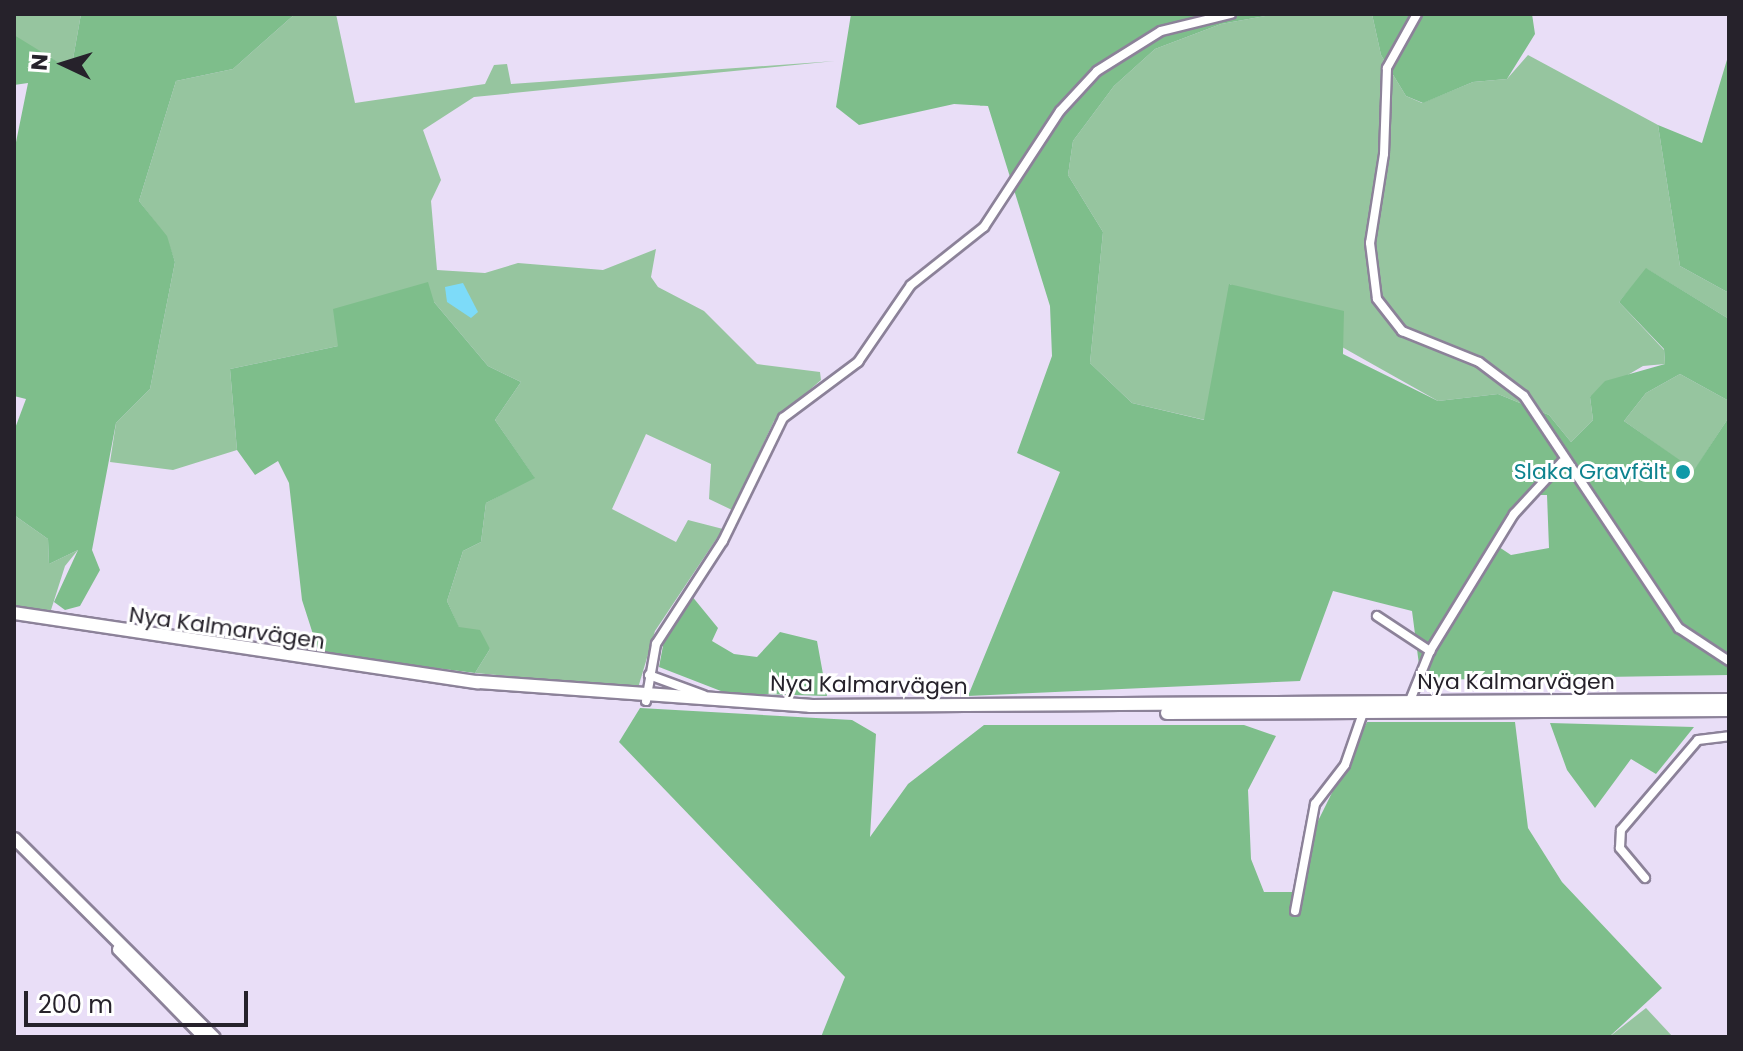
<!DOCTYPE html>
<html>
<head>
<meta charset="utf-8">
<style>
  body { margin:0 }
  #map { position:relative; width:1743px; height:1051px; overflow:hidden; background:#e9def7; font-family:Poppins,sans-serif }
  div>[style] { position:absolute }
  .green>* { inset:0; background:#96c59f }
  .forest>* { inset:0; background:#7ebe8b }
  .water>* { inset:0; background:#7ddbf9 }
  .roads { filter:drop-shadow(2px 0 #8c8299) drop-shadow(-2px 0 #8c8299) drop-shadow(0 2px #8c8299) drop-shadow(0 -2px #8c8299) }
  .street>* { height:8px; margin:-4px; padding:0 4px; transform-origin:4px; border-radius:4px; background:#fff }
  .secondary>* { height:11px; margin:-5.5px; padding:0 5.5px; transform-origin:5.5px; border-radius:5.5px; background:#fff }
  .primary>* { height:12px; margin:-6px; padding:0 6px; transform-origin:6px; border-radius:6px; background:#fff }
  .dots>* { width:22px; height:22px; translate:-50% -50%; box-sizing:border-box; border:4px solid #fff; border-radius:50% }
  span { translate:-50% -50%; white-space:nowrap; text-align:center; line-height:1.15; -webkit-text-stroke:6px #fff; paint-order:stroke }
  .culture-label { font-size:22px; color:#0d838f }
  .right { translate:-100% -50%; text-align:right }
  .street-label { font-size:22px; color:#26222b }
  .frame { position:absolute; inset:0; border:16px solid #26222b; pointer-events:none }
  .north { position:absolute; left:24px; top:24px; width:80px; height:80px; -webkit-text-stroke:6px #fff; paint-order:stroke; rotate:274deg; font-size:22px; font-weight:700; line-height:32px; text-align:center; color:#26222b }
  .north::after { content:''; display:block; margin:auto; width:28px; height:36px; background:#26222b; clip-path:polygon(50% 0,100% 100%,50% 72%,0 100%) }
  .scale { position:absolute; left:24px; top:991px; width:224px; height:36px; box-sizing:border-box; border:4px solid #26222b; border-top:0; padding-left:10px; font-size:24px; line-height:28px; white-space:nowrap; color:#26222b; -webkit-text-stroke:6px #fff; paint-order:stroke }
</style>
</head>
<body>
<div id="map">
  <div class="green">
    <div style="clip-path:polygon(14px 14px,81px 14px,71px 70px,15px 37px)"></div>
    <div style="clip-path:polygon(295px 14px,336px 14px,355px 103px,485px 84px,494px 65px,507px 64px,511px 84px,835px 61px,474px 97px,423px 130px,441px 180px,431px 201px,437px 270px,485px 273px,518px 263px,603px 270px,656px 249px,651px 277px,658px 287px,704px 311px,757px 364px,820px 372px,821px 380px,774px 421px,732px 510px,709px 499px,711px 464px,646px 434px,612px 509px,676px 542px,688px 520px,723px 529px,655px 631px,638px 688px,475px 673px,490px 649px,459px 628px,447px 601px,463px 551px,481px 542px,486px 503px,534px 477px,495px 420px,521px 382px,488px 366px,434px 302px,338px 346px,230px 369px,237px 450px,173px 470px,110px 462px,116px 423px,150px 389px,175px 262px,166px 236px,139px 201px,176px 81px,233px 69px)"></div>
    <div style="clip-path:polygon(1276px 14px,1372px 14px,1381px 55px,1406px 96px,1422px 103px,1473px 82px,1507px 79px,1528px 55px,1658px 125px,1680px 266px,1729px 293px,1729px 319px,1647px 269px,1619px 302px,1664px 350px,1665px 364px,1643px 366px,1590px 397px,1593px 420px,1571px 442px,1549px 415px,1498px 394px,1438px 401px,1230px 284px,1205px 420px,1132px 403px,1090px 363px,1103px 232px,1068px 175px,1073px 141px,1114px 86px,1155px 49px,1221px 24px)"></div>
    <div style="clip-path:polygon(1680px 374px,1729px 401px,1729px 417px,1694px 471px,1624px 421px,1646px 393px)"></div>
    <div style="clip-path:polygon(14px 515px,48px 539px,49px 564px,78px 550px,65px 566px,51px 610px,14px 609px)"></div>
    <div style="clip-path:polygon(1646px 1008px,1673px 1037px,1609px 1037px)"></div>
  </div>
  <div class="forest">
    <div style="clip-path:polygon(81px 14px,295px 14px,233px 69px,176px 81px,139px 201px,167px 236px,175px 262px,150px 389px,116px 423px,92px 550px,100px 570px,80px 606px,65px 610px,54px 602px,78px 550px,49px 564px,48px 539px,14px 515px,14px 431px,26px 399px,14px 396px,14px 152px,28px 83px,14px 85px,14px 35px,71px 70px)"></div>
    <div style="clip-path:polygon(evenodd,851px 14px,1276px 14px,1221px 24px,1155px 49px,1114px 86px,1073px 141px,1068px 175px,1103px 232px,1090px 363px,1132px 403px,1204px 420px,1229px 284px,1344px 311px,1343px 354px,1438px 401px,1498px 394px,1549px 415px,1571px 442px,1593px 420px,1590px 397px,1605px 381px,1665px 364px,1664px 349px,1619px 302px,1646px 268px,1729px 319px,1729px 401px,1680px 374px,1646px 393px,1624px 421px,1694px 470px,1729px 417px,1729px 675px,1421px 680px,1412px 611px,1333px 591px,1300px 681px,968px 696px,1060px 472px,1017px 453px,1052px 356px,1050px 306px,988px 106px,954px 104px,859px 125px,836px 107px,851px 14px,1529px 495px,1547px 495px,1549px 548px,1511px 555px,1496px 545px,1529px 495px)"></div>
    <div style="clip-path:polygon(1372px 14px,1532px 14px,1535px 34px,1507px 79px,1473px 82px,1423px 103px,1406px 96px,1381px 55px)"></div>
    <div style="clip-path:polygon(1729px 53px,1729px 293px,1680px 266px,1658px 125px,1702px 143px)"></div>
    <div style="clip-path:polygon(428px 282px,434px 302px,488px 366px,521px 382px,495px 420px,535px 478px,486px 503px,481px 542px,463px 551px,447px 601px,459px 627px,480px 630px,490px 649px,475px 673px,319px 653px,302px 600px,289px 483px,278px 461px,255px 475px,237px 450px,230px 369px,338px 346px,333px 309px)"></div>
    <div style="clip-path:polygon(691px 595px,718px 628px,712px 641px,734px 654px,757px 657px,780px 632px,817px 641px,827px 696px,726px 693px,659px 667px,665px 635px)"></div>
    <div style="clip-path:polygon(640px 708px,852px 720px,876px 734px,870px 837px,908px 784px,984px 725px,1244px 725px,1276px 736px,1248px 790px,1251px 859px,1264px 892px,1303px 892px,1318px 821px,1367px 722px,1515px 722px,1528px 828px,1562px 882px,1662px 988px,1609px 1037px,821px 1037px,845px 977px,619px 742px)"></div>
    <div style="clip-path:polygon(1550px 723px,1694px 727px,1656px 774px,1631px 759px,1595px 808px,1567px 770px)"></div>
  </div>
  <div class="water">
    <div style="clip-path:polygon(463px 283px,478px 312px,471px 318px,447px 302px,445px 287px)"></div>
  </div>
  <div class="roads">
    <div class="street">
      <div style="left:1417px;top:14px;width:62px;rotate:119.1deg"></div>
      <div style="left:1387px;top:68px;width:86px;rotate:92deg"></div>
      <div style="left:1384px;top:154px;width:90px;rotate:98.9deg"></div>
      <div style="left:1370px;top:243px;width:56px;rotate:82.9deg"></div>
      <div style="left:1377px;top:299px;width:41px;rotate:52deg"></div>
      <div style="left:1402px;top:331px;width:83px;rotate:21.9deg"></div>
      <div style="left:1479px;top:362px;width:56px;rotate:37.1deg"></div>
      <div style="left:1524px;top:396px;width:279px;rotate:56.3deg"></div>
      <div style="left:1679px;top:628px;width:60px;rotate:33.4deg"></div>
      <div style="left:1377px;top:616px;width:64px;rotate:33.4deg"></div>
      <div style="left:1430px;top:651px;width:161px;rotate:-58.5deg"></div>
      <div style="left:1514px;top:514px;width:71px;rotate:-47.3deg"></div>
      <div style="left:649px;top:675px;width:58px;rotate:20.3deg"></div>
      <div style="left:646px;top:701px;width:58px;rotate:-80deg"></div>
      <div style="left:656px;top:644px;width:123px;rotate:-57deg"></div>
      <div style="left:723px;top:541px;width:137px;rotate:-64deg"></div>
      <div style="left:783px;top:418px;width:94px;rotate:-36.7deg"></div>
      <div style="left:858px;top:362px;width:93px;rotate:-55.5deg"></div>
      <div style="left:911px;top:285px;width:93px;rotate:-38.5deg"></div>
      <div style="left:984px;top:227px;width:139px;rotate:-56.8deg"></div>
      <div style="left:1060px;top:111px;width:54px;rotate:-47.2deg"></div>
      <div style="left:1097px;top:71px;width:75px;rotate:-32deg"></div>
      <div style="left:1161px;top:31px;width:72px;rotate:-13.7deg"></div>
      <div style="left:1409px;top:703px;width:56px;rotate:-68deg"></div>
      <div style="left:1645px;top:878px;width:39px;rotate:-130deg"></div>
      <div style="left:1620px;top:848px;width:18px;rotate:-87deg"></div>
      <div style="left:1621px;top:830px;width:118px;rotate:-49.5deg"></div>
      <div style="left:1698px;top:740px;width:31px;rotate:-7deg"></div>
      <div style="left:1295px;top:911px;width:109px;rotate:-79.4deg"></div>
      <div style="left:1315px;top:804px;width:49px;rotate:-52.4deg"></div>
      <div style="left:1345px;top:765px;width:55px;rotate:-70.9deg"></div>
    </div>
    <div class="secondary">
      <div style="left:14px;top:838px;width:282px;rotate:44.9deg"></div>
      <div style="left:118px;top:949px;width:123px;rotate:45.7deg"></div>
    </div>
    <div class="primary">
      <div style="left:14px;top:613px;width:469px;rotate:8.5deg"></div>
      <div style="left:478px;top:682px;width:333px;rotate:4.1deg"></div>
      <div style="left:810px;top:706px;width:919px;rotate:-0.37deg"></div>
      <div style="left:1167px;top:713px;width:562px;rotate:-0.31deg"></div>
    </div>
  </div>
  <div class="dots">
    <div style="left:1683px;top:472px;background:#0f9aa8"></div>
  </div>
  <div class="culture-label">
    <span class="right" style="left:1667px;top:472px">Slaka Gravfält</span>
  </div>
  <div class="street-label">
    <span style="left:227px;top:628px;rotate:8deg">Nya Kalmarvägen</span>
    <span style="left:1516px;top:682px">Nya Kalmarvägen</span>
    <span style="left:869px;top:685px;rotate:1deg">Nya Kalmarvägen</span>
  </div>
  <div class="frame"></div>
  <div class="north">N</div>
  <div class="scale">200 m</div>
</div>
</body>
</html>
